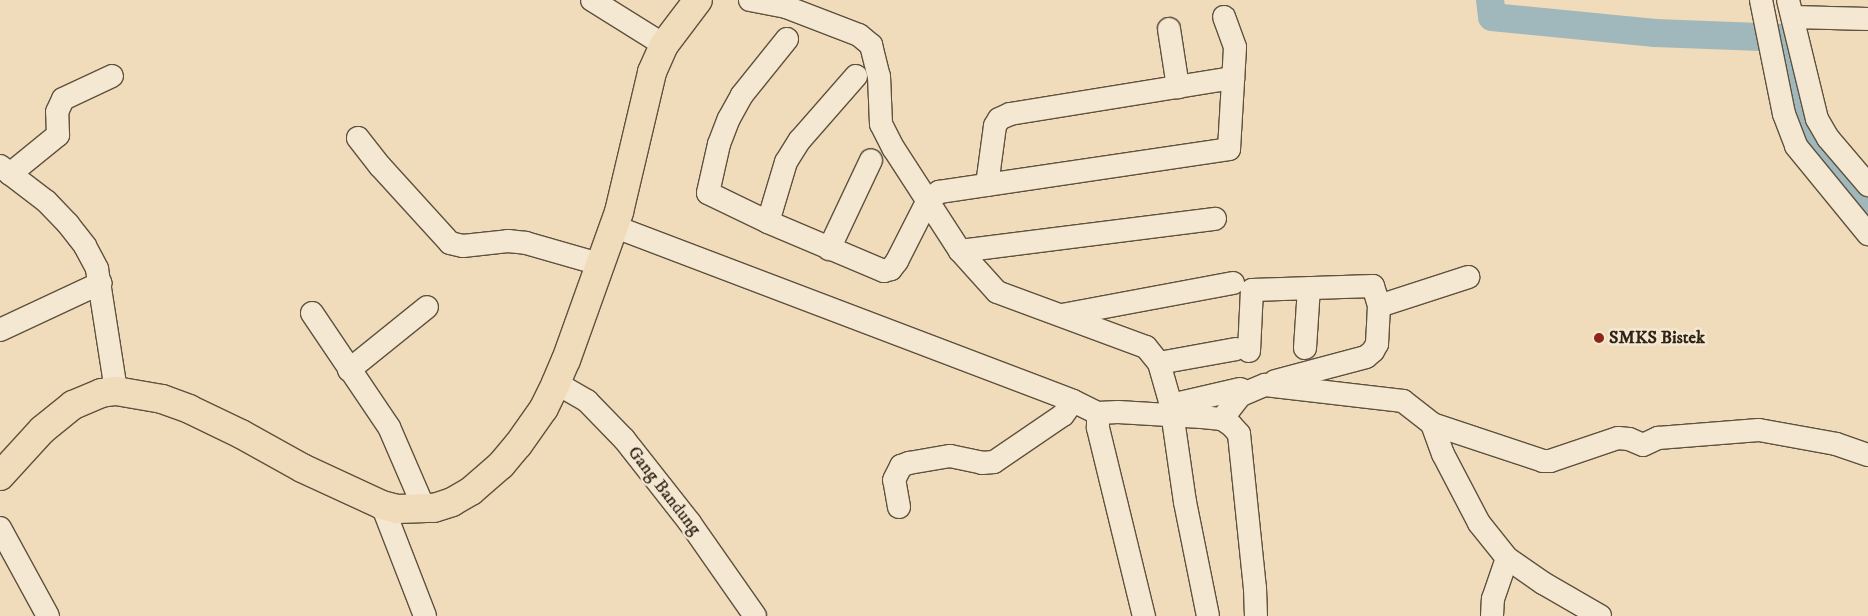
<!DOCTYPE html>
<html>
<head>
<meta charset="utf-8">
<style>
  body { margin:0 }
  #map { position:relative; width:1868px; height:616px; overflow:hidden; background:#f0dbba; font-family:"IM FELL DW Pica",serif }
  div>[style] { position:absolute }
  .river>* { height:28px; margin:-14px; padding:0 14px; transform-origin:14px; border-radius:14px; background:#a0b8bb }
  .roads { filter:drop-shadow(1px 0 #5e513e) drop-shadow(-1px 0 #5e513e) drop-shadow(0 1px #5e513e) drop-shadow(0 -1px #5e513e) }
  .minor>* { height:22px; margin:-11px; padding:0 11px; transform-origin:11px; border-radius:11px; background:#f5e8d2 }
  .major>* { height:28px; margin:-14px; padding:0 14px; transform-origin:14px; border-radius:14px; background:#f0dbba }
  .dots>* { width:14px; height:14px; translate:-50% -50%; box-sizing:border-box; border:2px solid #f5e8d2; border-radius:50% }
  span { translate:-50% -50%; white-space:nowrap; text-align:center; line-height:1.15; -webkit-text-stroke:5px #f5e8d2; paint-order:stroke }
  .poi-label { font-size:18px; color:#2e2315; font-weight:700 }
  .left { translate:0 -50%; text-align:left }
  .street-label { font-size:18px; color:#2e2315 }
</style>
</head>
<body>
<div id="map">
  <div class="river">
    <div style="left:1490px;top:0;width:17px;rotate:83deg"></div>
    <div style="left:1492px;top:17px;width:164px;rotate:5.6deg"></div>
    <div style="left:1655px;top:33px;width:130px;rotate:2.2deg"></div>
    <div style="left:1785px;top:38px;width:102px;rotate:78.1deg"></div>
    <div style="left:1806px;top:138px;width:100px;rotate:51.5deg"></div>
  </div>
  <div class="roads">
    <div class="minor">
      <div style="left:592px;top:0;width:85px;rotate:32deg"></div>
      <div style="left:750px;top:0;width:37px;rotate:11deg"></div>
      <div style="left:786px;top:7px;width:78px;rotate:21deg"></div>
      <div style="left:859px;top:35px;width:16px;rotate:40deg"></div>
      <div style="left:871px;top:45px;width:32px;rotate:76deg"></div>
      <div style="left:879px;top:76px;width:48px;rotate:87.6deg"></div>
      <div style="left:881px;top:124px;width:28px;rotate:63deg"></div>
      <div style="left:894px;top:149px;width:121px;rotate:57.1deg"></div>
      <div style="left:960px;top:251px;width:55px;rotate:47.9deg"></div>
      <div style="left:997px;top:292px;width:159px;rotate:20.3deg"></div>
      <div style="left:1146px;top:347px;width:21px;rotate:51deg"></div>
      <div style="left:1159px;top:363px;width:44px;rotate:74.1deg"></div>
      <div style="left:1171px;top:405px;width:98px;rotate:81.8deg"></div>
      <div style="left:1185px;top:502px;width:116px;rotate:78.6deg"></div>
      <div style="left:1761px;top:0;width:116px;rotate:78.6deg"></div>
      <div style="left:1784px;top:114px;width:34px;rotate:69deg"></div>
      <div style="left:1796px;top:146px;width:114px;rotate:50.7deg"></div>
      <div style="left:1788px;top:0;width:122px;rotate:76.3deg"></div>
      <div style="left:1817px;top:119px;width:22px;rotate:60deg"></div>
      <div style="left:1828px;top:138px;width:62px;rotate:49.6deg"></div>
      <div style="left:1793px;top:17px;width:75px;rotate:1.5deg"></div>
      <div style="left:1169px;top:29px;width:59px;rotate:81.2deg"></div>
      <div style="left:787px;top:39px;width:72px;rotate:128.8deg"></div>
      <div style="left:742px;top:95px;width:26px;rotate:119deg"></div>
      <div style="left:729px;top:118px;width:28px;rotate:111deg"></div>
      <div style="left:719px;top:144px;width:50px;rotate:102.7deg"></div>
      <div style="left:708px;top:193px;width:67px;rotate:25.8deg"></div>
      <div style="left:768px;top:222px;width:126px;rotate:22.9deg"></div>
      <div style="left:884px;top:271px;width:7px;rotate:-16deg"></div>
      <div style="left:891px;top:269px;width:10px;rotate:-53deg"></div>
      <div style="left:897px;top:261px;width:68px;rotate:-63.1deg"></div>
      <div style="left:928px;top:200px;width:14px;rotate:-36deg"></div>
      <div style="left:939px;top:192px;width:293px;rotate:-8.4deg"></div>
      <div style="left:1229px;top:149px;width:102px;rotate:-86.6deg"></div>
      <div style="left:1235px;top:47px;width:32px;rotate:-110deg"></div>
      <div style="left:358px;top:138px;width:36px;rotate:52deg"></div>
      <div style="left:380px;top:166px;width:104px;rotate:47.7deg"></div>
      <div style="left:450px;top:243px;width:13px;rotate:13deg"></div>
      <div style="left:463px;top:246px;width:45px;rotate:-6.3deg"></div>
      <div style="left:508px;top:241px;width:18px;rotate:6deg"></div>
      <div style="left:526px;top:243px;width:76px;rotate:16deg"></div>
      <div style="left:0;top:166px;width:58px;rotate:37.3deg"></div>
      <div style="left:46px;top:201px;width:32px;rotate:46deg"></div>
      <div style="left:68px;top:224px;width:28px;rotate:52deg"></div>
      <div style="left:85px;top:246px;width:26px;rotate:62deg"></div>
      <div style="left:97px;top:269px;width:123px;rotate:81.1deg"></div>
      <div style="left:10px;top:174px;width:62px;rotate:-39.1deg"></div>
      <div style="left:58px;top:135px;width:23px;rotate:-92deg"></div>
      <div style="left:57px;top:112px;width:14px;rotate:-65deg"></div>
      <div style="left:63px;top:99px;width:54px;rotate:-25.1deg"></div>
      <div style="left:987px;top:185px;width:60px;rotate:-82.3deg"></div>
      <div style="left:995px;top:126px;width:8px;rotate:-60deg"></div>
      <div style="left:999px;top:119px;width:12px;rotate:-24deg"></div>
      <div style="left:1010px;top:114px;width:226px;rotate:-9.2deg"></div>
      <div style="left:768px;top:222px;width:63px;rotate:-73.3deg"></div>
      <div style="left:786px;top:162px;width:26px;rotate:-58deg"></div>
      <div style="left:800px;top:140px;width:85px;rotate:-48.8deg"></div>
      <div style="left:613px;top:226px;width:492px;rotate:20.8deg"></div>
      <div style="left:1073px;top:401px;width:28px;rotate:26deg"></div>
      <div style="left:1098px;top:413px;width:20px;rotate:-3deg"></div>
      <div style="left:1118px;top:412px;width:84px;rotate:3.4deg"></div>
      <div style="left:1202px;top:417px;width:20px;rotate:6deg"></div>
      <div style="left:1222px;top:419px;width:11px;rotate:34deg"></div>
      <div style="left:1231px;top:425px;width:12px;rotate:48deg"></div>
      <div style="left:1239px;top:434px;width:155px;rotate:84.1deg"></div>
      <div style="left:1255px;top:588px;width:28px;rotate:88deg"></div>
      <div style="left:829px;top:249px;width:98px;rotate:-64.7deg"></div>
      <div style="left:960px;top:251px;width:257px;rotate:-7.2deg"></div>
      <div style="left:1379px;top:306px;width:94px;rotate:-18deg"></div>
      <div style="left:312px;top:313px;width:138px;rotate:56deg"></div>
      <div style="left:389px;top:427px;width:88px;rotate:66.6deg"></div>
      <div style="left:1062px;top:315px;width:174px;rotate:-10.6deg"></div>
      <div style="left:0;top:330px;width:111px;rotate:-25deg"></div>
      <div style="left:1305px;top:348px;width:60px;rotate:-86.2deg"></div>
      <div style="left:1249px;top:351px;width:61px;rotate:-87.2deg"></div>
      <div style="left:1252px;top:290px;width:121px;rotate:-1.9deg"></div>
      <div style="left:1373px;top:286px;width:21px;rotate:73deg"></div>
      <div style="left:1379px;top:306px;width:38px;rotate:93deg"></div>
      <div style="left:1377px;top:344px;width:8px;rotate:120deg"></div>
      <div style="left:1373px;top:351px;width:9px;rotate:139deg"></div>
      <div style="left:1366px;top:357px;width:94px;rotate:165.2deg"></div>
      <div style="left:1159px;top:363px;width:78px;rotate:-10.3deg"></div>
      <div style="left:349px;top:370px;width:100px;rotate:-38.9deg"></div>
      <div style="left:556px;top:383px;width:36px;rotate:30deg"></div>
      <div style="left:587px;top:401px;width:53px;rotate:45.8deg"></div>
      <div style="left:624px;top:439px;width:107px;rotate:51.8deg"></div>
      <div style="left:690px;top:523px;width:113px;rotate:55deg"></div>
      <div style="left:1171px;top:405px;width:71px;rotate:-13.1deg"></div>
      <div style="left:1098px;top:413px;width:15px;rotate:90deg"></div>
      <div style="left:1098px;top:428px;width:194px;rotate:76.3deg"></div>
      <div style="left:1222px;top:419px;width:31px;rotate:-52deg"></div>
      <div style="left:1241px;top:395px;width:26px;rotate:-23deg"></div>
      <div style="left:1265px;top:385px;width:139px;rotate:6.6deg"></div>
      <div style="left:1403px;top:401px;width:37px;rotate:38deg"></div>
      <div style="left:1432px;top:424px;width:32px;rotate:70deg"></div>
      <div style="left:1443px;top:454px;width:78px;rotate:62.4deg"></div>
      <div style="left:1479px;top:523px;width:45px;rotate:51.3deg"></div>
      <div style="left:1507px;top:558px;width:44px;rotate:34.8deg"></div>
      <div style="left:1543px;top:583px;width:66px;rotate:30.1deg"></div>
      <div style="left:1432px;top:424px;width:117px;rotate:18.4deg"></div>
      <div style="left:1543px;top:461px;width:7px"></div>
      <div style="left:1550px;top:461px;width:72px;rotate:-18.7deg"></div>
      <div style="left:1618px;top:438px;width:11px;rotate:5deg"></div>
      <div style="left:1629px;top:439px;width:15px;rotate:23deg"></div>
      <div style="left:1643px;top:445px;width:17px;rotate:-25deg"></div>
      <div style="left:1658px;top:438px;width:101px;rotate:-4.5deg"></div>
      <div style="left:1759px;top:430px;width:78px;rotate:10.3deg"></div>
      <div style="left:1836px;top:444px;width:34px;rotate:19deg"></div>
      <div style="left:382px;top:505px;width:119px;rotate:68.8deg"></div>
      <div style="left:899px;top:507px;width:27px;rotate:-100deg"></div>
      <div style="left:894px;top:480px;width:16px;rotate:-63deg"></div>
      <div style="left:901px;top:466px;width:9px;rotate:-21deg"></div>
      <div style="left:909px;top:463px;width:42px;rotate:-9.7deg"></div>
      <div style="left:950px;top:456px;width:33px;rotate:12deg"></div>
      <div style="left:982px;top:463px;width:12px;rotate:-5deg"></div>
      <div style="left:994px;top:462px;width:83px;rotate:-34.3deg"></div>
      <div style="left:1063px;top:415px;width:17px;rotate:-54deg"></div>
      <div style="left:0;top:528px;width:100px;rotate:61.4deg"></div>
      <div style="left:1492px;top:616px;width:17px;rotate:-87deg"></div>
      <div style="left:1493px;top:599px;width:43px;rotate:-71.1deg"></div>
    </div>
    <div class="major">
      <div style="left:0;top:476px;width:62px;rotate:-47.6deg"></div>
      <div style="left:42px;top:430px;width:40px;rotate:-39deg"></div>
      <div style="left:73px;top:405px;width:30px;rotate:-23deg"></div>
      <div style="left:101px;top:393px;width:15px;rotate:-8deg"></div>
      <div style="left:116px;top:391px;width:47px;rotate:9.9deg"></div>
      <div style="left:162px;top:399px;width:29px;rotate:20deg"></div>
      <div style="left:189px;top:409px;width:58px;rotate:25.7deg"></div>
      <div style="left:241px;top:434px;width:70px;rotate:29.1deg"></div>
      <div style="left:302px;top:468px;width:88px;rotate:24.8deg"></div>
      <div style="left:382px;top:505px;width:16px;rotate:15deg"></div>
      <div style="left:397px;top:509px;width:37px;rotate:-2deg"></div>
      <div style="left:434px;top:508px;width:19px;rotate:-18deg"></div>
      <div style="left:452px;top:502px;width:22px;rotate:-30deg"></div>
      <div style="left:471px;top:491px;width:40px;rotate:-41deg"></div>
      <div style="left:501px;top:465px;width:26px;rotate:-50deg"></div>
      <div style="left:518px;top:445px;width:45px;rotate:-54.9deg"></div>
      <div style="left:544px;top:408px;width:28px;rotate:-64deg"></div>
      <div style="left:556px;top:383px;width:25px;rotate:-67deg"></div>
      <div style="left:566px;top:360px;width:157px;rotate:-70.3deg"></div>
      <div style="left:619px;top:212px;width:144px;rotate:-76.7deg"></div>
      <div style="left:652px;top:72px;width:30px;rotate:-66deg"></div>
      <div style="left:664px;top:45px;width:56px;rotate:-52.9deg"></div>
    </div>
  </div>
  <div class="dots">
    <div style="left:1599px;top:338px;background:#8f2418"></div>
  </div>
  <div class="poi-label">
    <span class="left" style="left:1609px;top:338px">SMKS Bistek</span>
  </div>
  <div class="street-label">
    <span style="left:664px;top:491px;rotate:52deg">Gang Bandung</span>
  </div>
</div>
</body>
</html>
